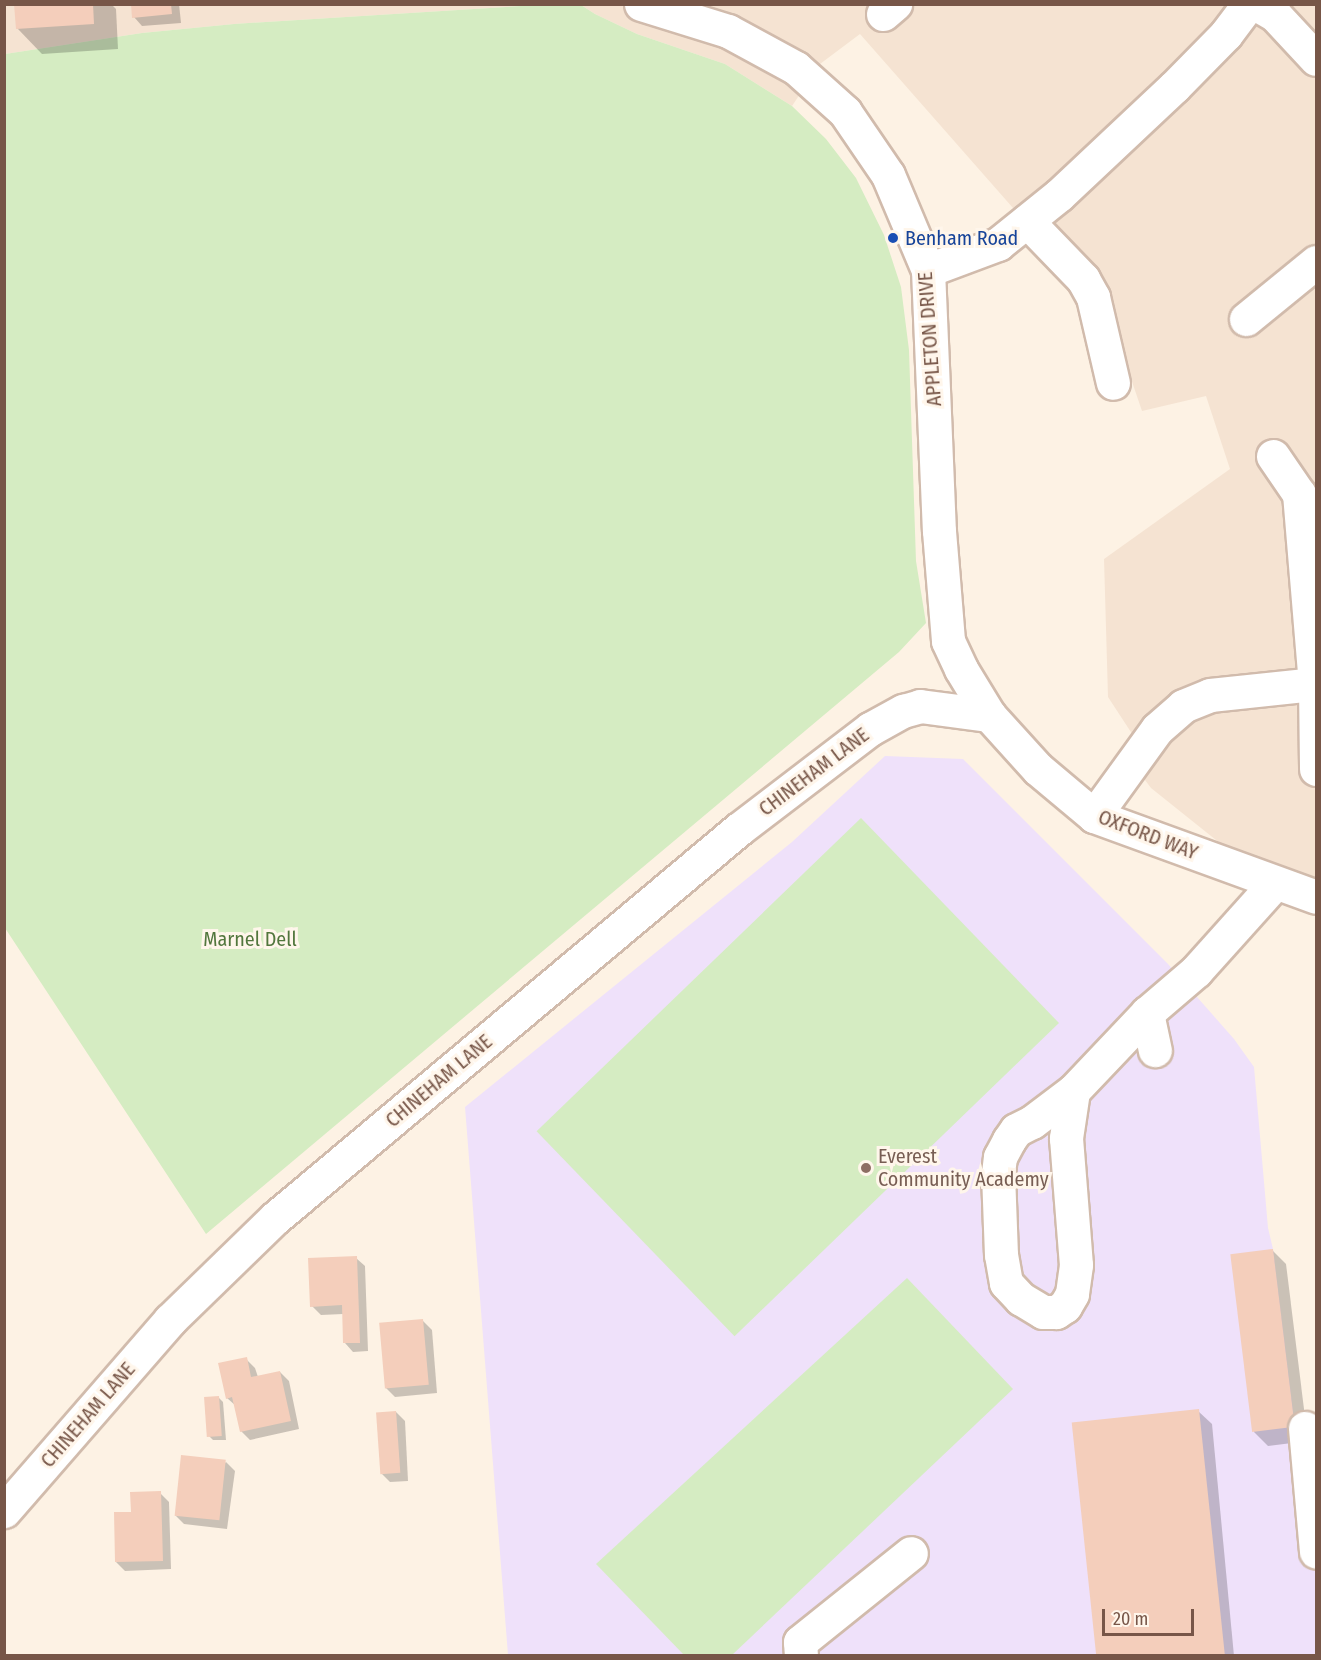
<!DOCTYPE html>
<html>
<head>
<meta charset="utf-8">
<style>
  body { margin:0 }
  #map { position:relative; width:1321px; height:1660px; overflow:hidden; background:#fdf2e4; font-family:"Fira Sans Condensed",sans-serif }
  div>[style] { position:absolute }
  .residential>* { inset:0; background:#f5e3d2 }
  .education>* { inset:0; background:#efe1fa }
  .green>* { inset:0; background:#d5ecc2; transform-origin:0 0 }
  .shadow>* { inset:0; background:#0003 }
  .building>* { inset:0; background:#f4cebb; transform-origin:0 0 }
  .roads { filter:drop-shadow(2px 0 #d1bbac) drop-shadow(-2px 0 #d1bbac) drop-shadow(0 2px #d1bbac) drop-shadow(0 -2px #d1bbac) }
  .minor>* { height:33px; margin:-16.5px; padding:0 16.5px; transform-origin:16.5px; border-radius:16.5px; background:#fff }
  .dots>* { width:16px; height:16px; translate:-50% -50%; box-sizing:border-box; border:3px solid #fff6eb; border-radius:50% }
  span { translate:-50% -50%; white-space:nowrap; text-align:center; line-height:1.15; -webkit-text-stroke:6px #fff6eb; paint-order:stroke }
  .transit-label { font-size:20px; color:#164399 }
  .left { translate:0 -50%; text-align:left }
  .street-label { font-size:20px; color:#775648 }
  .park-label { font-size:20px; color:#52773d }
  .education-label { font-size:20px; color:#785e54 }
  .frame { position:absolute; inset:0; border:6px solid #775648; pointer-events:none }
  .scale { position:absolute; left:1102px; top:1609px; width:92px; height:27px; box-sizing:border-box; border:3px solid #775648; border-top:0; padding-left:8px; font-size:18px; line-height:21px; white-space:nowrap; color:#775648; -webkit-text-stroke:4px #fff6eb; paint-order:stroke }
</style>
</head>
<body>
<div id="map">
  <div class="residential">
    <div style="clip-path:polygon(5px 5px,537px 5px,234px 24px,142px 33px,5px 54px)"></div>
    <div style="clip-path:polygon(581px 5px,1316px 5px,1316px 880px,1236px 856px,1151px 788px,1139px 772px,1142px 749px,1108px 697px,1104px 559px,1230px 469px,1206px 396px,1142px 411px,1109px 314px,1053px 233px,1013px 208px,860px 34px,820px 64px,792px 106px,725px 64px,637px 34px,595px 14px)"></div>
  </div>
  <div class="education">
    <div style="clip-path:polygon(885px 756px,963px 759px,1168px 964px,1234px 1039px,1254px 1067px,1268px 1228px,1273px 1249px,1295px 1427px,1316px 1428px,1316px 1655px,508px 1655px,465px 1107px,792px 842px)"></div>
  </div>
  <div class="green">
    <div style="clip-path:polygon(537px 5px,581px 5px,595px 14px,637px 34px,725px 64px,792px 106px,826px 139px,856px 178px,884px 235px,901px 287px,909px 350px,916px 561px,926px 623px,899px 652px,206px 1234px,5px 928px,5px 54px,142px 33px,234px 24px)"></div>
    <div style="left:861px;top:818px;width:285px;height:451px;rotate:46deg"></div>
    <div style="clip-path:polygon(907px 1278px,1013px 1389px,732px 1655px,684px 1655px,596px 1564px)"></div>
  </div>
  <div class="shadow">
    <div style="clip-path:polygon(16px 4px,111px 4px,116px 9px,118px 49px,42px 54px,17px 28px)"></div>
    <div style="clip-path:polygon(132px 4px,179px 4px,181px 23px,142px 26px,134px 17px)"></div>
    <div style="clip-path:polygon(1272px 1250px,1286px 1264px,1308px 1441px,1268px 1446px,1254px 1432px)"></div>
    <div style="clip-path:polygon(356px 1258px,365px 1266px,368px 1351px,353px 1352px,345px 1343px,343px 1314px,321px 1315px,312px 1306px)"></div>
    <div style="clip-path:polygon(423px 1321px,432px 1330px,437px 1393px,395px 1397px,386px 1388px)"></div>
    <div style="clip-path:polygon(246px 1359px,255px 1368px,258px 1377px,280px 1372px,289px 1381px,299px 1429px,250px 1440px,241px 1431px,236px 1406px,227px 1398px)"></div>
    <div style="clip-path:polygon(219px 1398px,223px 1402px,226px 1440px,213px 1440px,209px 1436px)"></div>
    <div style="clip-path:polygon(1198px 1411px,1212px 1424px,1234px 1656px,1096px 1656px)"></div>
    <div style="clip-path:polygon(396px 1412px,405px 1421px,408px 1481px,390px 1482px,381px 1473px)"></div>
    <div style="clip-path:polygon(226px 1462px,235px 1471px,227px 1529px,184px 1524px,175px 1515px)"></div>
    <div style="clip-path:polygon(160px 1493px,169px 1502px,171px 1569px,125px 1571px,116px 1562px,133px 1513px)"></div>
  </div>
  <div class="building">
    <div style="clip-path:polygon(14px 4px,93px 4px,94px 24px,16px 29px)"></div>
    <div style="clip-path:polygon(131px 4px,171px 4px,172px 14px,132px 18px)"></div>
    <div style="left:1273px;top:1249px;width:179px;height:43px;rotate:83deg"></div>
    <div style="clip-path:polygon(357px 1256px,360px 1343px,343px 1343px,342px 1305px,310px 1307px,308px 1258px)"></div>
    <div style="left:423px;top:1319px;width:66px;height:44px;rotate:85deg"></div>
    <div style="clip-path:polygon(247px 1357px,251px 1377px,280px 1371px,291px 1421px,240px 1432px,232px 1397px,226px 1399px,218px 1363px)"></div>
    <div style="left:219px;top:1396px;width:40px;height:15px;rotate:86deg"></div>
    <div style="left:1199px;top:1409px;width:248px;height:128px;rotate:84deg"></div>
    <div style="left:396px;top:1411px;width:62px;height:20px;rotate:86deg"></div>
    <div style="left:181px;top:1455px;width:45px;height:61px;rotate:6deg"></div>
    <div style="clip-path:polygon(161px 1491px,163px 1561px,115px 1562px,114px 1512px,131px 1512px,130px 1492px)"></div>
  </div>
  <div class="roads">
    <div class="minor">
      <div style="left:641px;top:4px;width:91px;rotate:17.2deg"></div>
      <div style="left:728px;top:31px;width:77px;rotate:28.6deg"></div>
      <div style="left:796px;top:68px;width:66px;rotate:41.9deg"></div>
      <div style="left:845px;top:112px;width:76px;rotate:55.7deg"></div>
      <div style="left:888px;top:175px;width:103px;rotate:67.2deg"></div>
      <div style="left:928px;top:270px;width:261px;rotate:87.6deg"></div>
      <div style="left:939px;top:531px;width:110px;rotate:85.3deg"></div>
      <div style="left:948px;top:641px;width:31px;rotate:65deg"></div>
      <div style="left:961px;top:669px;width:54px;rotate:58.7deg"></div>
      <div style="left:989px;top:715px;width:73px;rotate:47.8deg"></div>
      <div style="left:1038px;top:769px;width:73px;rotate:40deg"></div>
      <div style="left:1094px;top:816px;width:236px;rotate:20deg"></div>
      <div style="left:1256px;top:4px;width:22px;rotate:30deg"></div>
      <div style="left:1275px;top:15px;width:60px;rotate:47deg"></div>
      <div style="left:883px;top:14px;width:16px;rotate:-40deg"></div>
      <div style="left:1027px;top:221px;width:81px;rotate:46deg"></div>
      <div style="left:1083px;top:279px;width:21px;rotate:61deg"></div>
      <div style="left:1093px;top:297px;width:88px;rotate:76.9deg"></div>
      <div style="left:928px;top:270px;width:75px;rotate:-20.4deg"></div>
      <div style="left:998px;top:244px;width:78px;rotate:-38.8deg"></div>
      <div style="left:1059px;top:195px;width:158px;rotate:-43.2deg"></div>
      <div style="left:1174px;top:87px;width:74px;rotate:-45.5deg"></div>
      <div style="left:1226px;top:34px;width:38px;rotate:-53deg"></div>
      <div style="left:1246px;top:319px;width:90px;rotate:-39.2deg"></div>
      <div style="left:1315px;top:684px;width:85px;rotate:89.3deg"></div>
      <div style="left:1094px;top:816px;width:107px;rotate:-54.1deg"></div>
      <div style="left:1157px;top:729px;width:35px;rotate:-41deg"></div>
      <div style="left:1183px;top:706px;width:29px;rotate:-22deg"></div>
      <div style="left:1210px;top:695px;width:106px;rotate:-6deg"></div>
      <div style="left:1315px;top:684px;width:191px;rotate:-94.8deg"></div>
      <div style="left:1299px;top:494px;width:46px;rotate:-124.4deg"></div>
      <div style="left:1147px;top:1013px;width:38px;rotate:78deg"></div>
      <div style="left:1073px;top:1091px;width:48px;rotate:98.5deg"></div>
      <div style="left:1066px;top:1138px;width:127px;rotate:85.5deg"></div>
      <div style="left:1076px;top:1265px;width:29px;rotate:98deg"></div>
      <div style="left:1072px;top:1294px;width:14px;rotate:120deg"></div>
      <div style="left:1065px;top:1306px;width:11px;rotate:146deg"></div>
      <div style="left:1056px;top:1312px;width:13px;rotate:180deg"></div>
      <div style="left:1043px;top:1312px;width:26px;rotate:-149deg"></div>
      <div style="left:1021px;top:1299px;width:22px;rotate:-133deg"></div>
      <div style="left:1006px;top:1283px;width:28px;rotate:-100deg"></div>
      <div style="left:1001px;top:1255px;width:82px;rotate:-92.1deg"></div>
      <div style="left:998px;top:1173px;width:16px;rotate:-83deg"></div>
      <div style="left:1000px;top:1157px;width:19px;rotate:-62deg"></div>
      <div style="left:1009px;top:1140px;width:12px;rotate:-55deg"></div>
      <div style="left:1016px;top:1130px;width:18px;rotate:-27deg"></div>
      <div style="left:1032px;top:1122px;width:51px;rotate:-37.1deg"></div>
      <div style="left:1073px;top:1091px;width:108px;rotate:-46.5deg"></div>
      <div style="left:1147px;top:1013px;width:65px;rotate:-40.6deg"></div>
      <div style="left:1196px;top:971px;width:118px;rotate:-48.1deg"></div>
      <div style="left:1305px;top:1428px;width:124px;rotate:84.9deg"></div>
      <div style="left:4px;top:1511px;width:253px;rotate:-49deg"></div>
      <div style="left:170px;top:1320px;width:146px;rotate:-44.2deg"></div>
      <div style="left:275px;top:1218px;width:605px;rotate:-39.98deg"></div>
      <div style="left:739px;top:829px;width:165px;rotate:-37.4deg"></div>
      <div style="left:870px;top:729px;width:38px;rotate:-29deg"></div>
      <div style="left:903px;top:711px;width:18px;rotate:-16deg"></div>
      <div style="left:920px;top:706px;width:70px;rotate:7.4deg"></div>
      <div style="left:801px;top:1656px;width:14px;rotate:-94deg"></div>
      <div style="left:800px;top:1642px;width:142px;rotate:-38.7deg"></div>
    </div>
  </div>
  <div class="dots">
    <div style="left:893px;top:238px;background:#1a4fb4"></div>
    <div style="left:866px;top:1168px;background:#8d6e63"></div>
  </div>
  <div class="transit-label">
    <span class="left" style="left:905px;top:238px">Benham Road</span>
  </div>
  <div class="street-label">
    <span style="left:930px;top:339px;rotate:-94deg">APPLETON DRIVE</span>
    <span style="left:814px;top:772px;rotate:-37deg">CHINEHAM LANE</span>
    <span style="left:1148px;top:835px;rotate:21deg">OXFORD WAY</span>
    <span style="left:439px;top:1081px;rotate:-40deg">CHINEHAM LANE</span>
    <span style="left:88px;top:1415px;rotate:-49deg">CHINEHAM LANE</span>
  </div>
  <div class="park-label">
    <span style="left:250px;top:939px">Marnel Dell</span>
  </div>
  <div class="education-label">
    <span class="left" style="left:878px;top:1168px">Everest<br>Community Academy</span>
  </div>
  <div class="frame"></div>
  <div class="scale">20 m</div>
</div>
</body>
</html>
